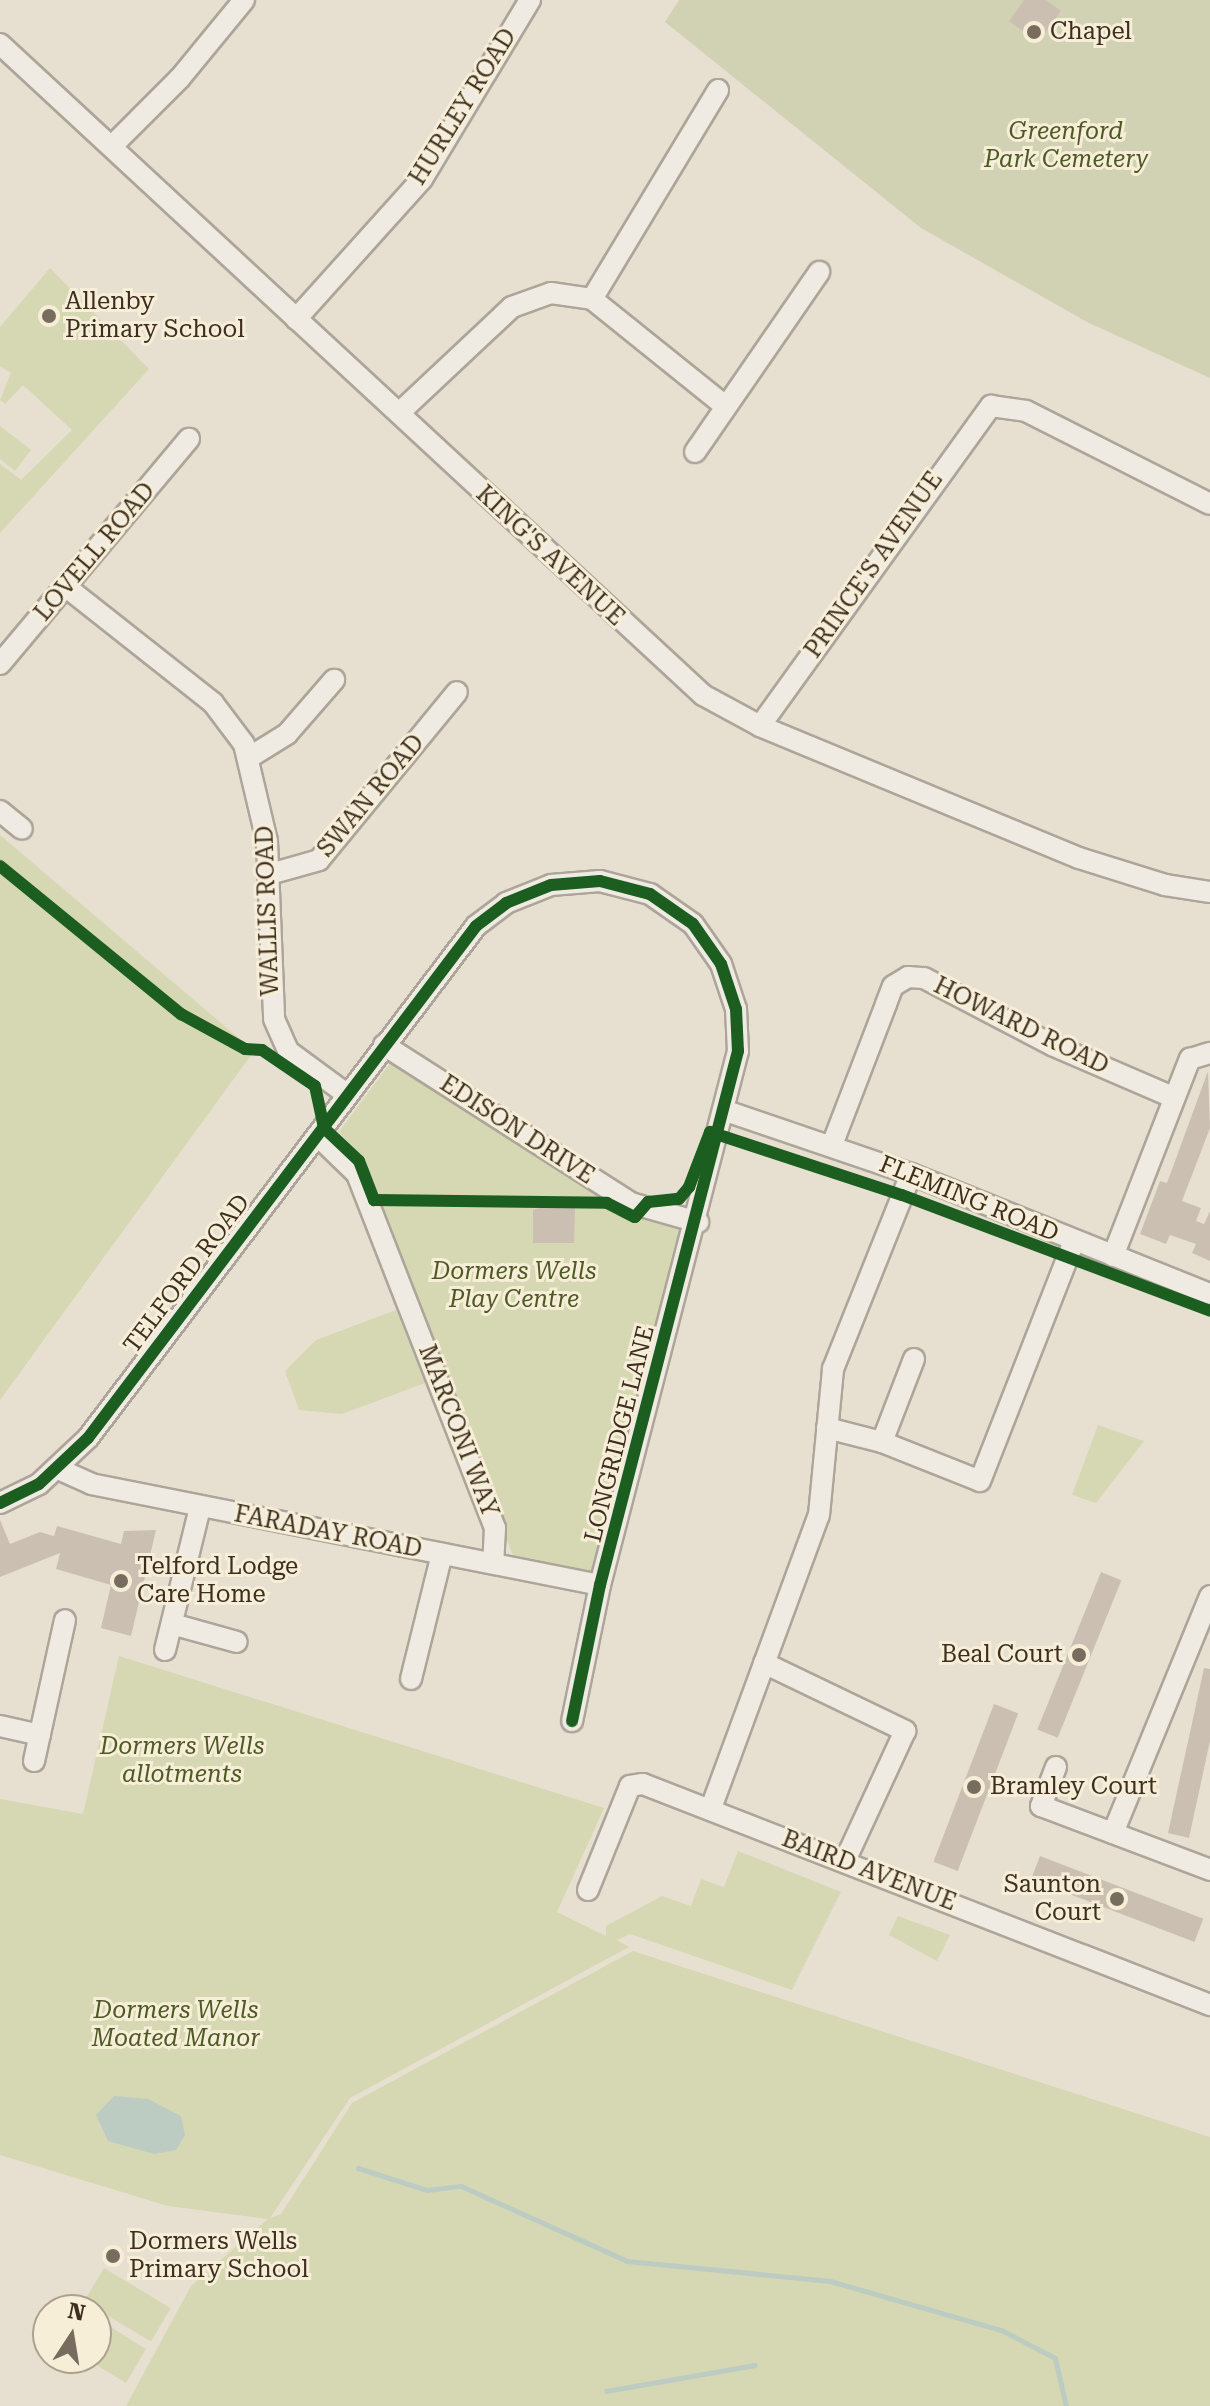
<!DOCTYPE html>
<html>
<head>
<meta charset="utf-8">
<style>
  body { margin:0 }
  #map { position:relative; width:1210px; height:2406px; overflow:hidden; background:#e7e0d1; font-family:"Roboto Serif",serif }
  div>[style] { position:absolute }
  .green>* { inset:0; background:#d6d7b3; transform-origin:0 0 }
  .cemetery>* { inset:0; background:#d1d1b3 }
  .water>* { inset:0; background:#bcccc2 }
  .stream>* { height:5px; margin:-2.5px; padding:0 2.5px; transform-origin:2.5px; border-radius:2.5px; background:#bcccc2 }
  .building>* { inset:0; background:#cbbfb2; transform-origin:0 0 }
  .roads { filter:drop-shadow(2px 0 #ada599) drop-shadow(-2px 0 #ada599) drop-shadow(0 2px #ada599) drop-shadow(0 -2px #ada599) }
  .street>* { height:20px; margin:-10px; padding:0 10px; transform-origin:10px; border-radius:10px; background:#efebe3 }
  .cycleway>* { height:12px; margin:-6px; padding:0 6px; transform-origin:6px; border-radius:6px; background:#1b5e20 }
  .dots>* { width:22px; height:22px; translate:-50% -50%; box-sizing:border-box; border:4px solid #f7eed8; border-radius:50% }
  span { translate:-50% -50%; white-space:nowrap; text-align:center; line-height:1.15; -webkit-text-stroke:6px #f7eed8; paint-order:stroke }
  .poi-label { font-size:24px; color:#3d2e20 }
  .left { translate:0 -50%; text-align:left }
  .right { translate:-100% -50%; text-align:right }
  .street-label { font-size:24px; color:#3d2e20 }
  .park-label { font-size:24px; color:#4d5a26; font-style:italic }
  .north { position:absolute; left:32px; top:2294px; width:80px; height:80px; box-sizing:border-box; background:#f7eed8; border:2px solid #ada18e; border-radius:50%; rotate:12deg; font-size:22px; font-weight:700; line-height:32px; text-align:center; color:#3d2e20 }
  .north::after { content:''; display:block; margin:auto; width:28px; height:36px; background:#786c5e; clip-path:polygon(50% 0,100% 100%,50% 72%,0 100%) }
</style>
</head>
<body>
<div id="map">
  <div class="green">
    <div style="clip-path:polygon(50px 268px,149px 369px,0 533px,0 464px,21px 480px,72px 430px,23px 385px,5px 404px,0 400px,11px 373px,0 366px,0 327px)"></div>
    <div style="clip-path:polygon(0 426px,31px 450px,15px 471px,0 459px)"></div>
    <div style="clip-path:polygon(0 835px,254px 1051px,0 1400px)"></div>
    <div style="clip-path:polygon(391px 1062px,622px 1208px,684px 1225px,594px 1575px,514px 1558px,361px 1158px,339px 1132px)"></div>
    <div style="clip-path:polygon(396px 1310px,425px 1383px,342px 1414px,299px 1410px,285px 1371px,316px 1340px)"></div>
    <div style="clip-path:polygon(1098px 1425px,1144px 1441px,1096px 1503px,1072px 1495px)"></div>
    <div style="clip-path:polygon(119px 1656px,604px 1808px,557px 1912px,606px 1936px,606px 1926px,662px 1896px,691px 1906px,701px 1879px,724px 1887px,738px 1851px,841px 1892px,792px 1990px,630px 1934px,617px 1940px,629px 1947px,350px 2098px,270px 2218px,281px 2214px,352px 2103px,633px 1951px,1210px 2137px,1210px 2406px,126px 2406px,191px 2286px,268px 2219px,168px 2206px,0 2155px,0 1799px,83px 1814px)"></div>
    <div style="clip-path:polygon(898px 1916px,950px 1935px,937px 1961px,889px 1935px)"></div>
    <div style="left:104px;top:2268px;width:78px;height:39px;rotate:31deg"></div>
    <div style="clip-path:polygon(96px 2318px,146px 2349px,126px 2383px,85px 2358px,96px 2358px)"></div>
  </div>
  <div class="cemetery">
    <div style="clip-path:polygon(679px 0,1210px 0,1210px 378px,1087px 322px,921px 228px,665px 22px)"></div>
  </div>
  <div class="water">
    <div style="clip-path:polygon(114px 2096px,148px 2099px,181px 2116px,185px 2135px,176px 2150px,154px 2154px,108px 2141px,96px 2115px)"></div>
  </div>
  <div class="stream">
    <div style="left:358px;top:2168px;width:72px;rotate:17.7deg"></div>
    <div style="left:427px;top:2190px;width:34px;rotate:-7deg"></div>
    <div style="left:461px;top:2186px;width:182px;rotate:24.3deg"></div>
    <div style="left:627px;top:2261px;width:204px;rotate:5.6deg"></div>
    <div style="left:830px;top:2281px;width:178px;rotate:16deg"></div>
    <div style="left:1001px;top:2330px;width:61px;rotate:27.4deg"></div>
    <div style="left:1055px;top:2358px;width:49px;rotate:77.1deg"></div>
    <div style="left:606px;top:2391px;width:151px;rotate:-9.9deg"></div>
  </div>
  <div class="building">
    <div style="clip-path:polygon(1024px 0,1046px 0,1061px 11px,1038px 42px,1009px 21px)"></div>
    <div style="clip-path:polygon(1208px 1071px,1210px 1128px,1182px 1201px,1201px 1208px,1196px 1221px,1204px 1224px,1210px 1211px,1210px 1261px,1192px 1253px,1196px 1244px,1170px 1235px,1166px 1244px,1140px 1234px,1160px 1181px,1167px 1183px)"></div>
    <div style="clip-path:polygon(544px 1207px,575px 1208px,574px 1243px,533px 1243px,533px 1210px)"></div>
    <div style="clip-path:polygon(0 1520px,10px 1544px,40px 1532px,54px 1536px,57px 1526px,121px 1544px,124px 1531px,156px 1530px,131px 1636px,101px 1628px,111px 1585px,56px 1569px,60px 1553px,0 1577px)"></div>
    <div style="left:1101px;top:1572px;width:22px;height:170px;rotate:22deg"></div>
    <div style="clip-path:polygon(1204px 1668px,1210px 1669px,1210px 1741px,1189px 1838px,1168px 1833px)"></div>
    <div style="left:994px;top:1704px;width:26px;height:169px;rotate:21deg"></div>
    <div style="left:1040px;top:1856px;width:175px;height:25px;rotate:21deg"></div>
  </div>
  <div class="roads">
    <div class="street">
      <div style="left:0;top:44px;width:958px;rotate:42.8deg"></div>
      <div style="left:703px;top:695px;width:65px;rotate:28.5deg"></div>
      <div style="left:760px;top:726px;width:345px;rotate:22.5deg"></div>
      <div style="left:1079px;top:858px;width:90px;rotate:17.4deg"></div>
      <div style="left:1165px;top:885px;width:46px;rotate:8.8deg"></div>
      <div style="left:112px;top:146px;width:96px;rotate:-45deg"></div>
      <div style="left:180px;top:78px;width:101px;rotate:-50.6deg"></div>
      <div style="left:592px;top:299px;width:244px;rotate:-58.9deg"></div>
      <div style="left:296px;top:319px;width:188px;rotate:-48deg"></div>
      <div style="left:422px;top:179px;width:209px;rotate:-58.9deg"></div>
      <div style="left:399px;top:413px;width:155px;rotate:-43.2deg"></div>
      <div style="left:512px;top:307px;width:41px;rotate:-19.7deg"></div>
      <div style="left:551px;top:293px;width:41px;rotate:8.3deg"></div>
      <div style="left:592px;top:299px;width:171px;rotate:38.8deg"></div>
      <div style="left:695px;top:452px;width:219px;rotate:-55.4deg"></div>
      <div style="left:65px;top:586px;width:189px;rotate:38.3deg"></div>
      <div style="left:213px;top:703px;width:51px;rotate:52.9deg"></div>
      <div style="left:244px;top:744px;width:100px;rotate:76.7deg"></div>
      <div style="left:267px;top:841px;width:178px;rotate:87.7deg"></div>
      <div style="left:274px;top:1019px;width:35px;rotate:66deg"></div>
      <div style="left:288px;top:1051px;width:74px;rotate:36.3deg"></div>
      <div style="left:0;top:664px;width:294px;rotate:-50deg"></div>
      <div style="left:760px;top:726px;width:395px;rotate:-54.2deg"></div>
      <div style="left:991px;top:406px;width:35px;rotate:8deg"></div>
      <div style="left:1026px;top:411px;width:206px;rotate:26.8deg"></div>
      <div style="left:250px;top:757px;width:44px;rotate:-31.9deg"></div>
      <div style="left:287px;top:734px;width:72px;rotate:-49deg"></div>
      <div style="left:0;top:811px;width:28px;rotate:39deg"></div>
      <div style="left:270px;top:874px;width:51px;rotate:-15.9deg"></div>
      <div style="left:319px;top:860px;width:217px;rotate:-50.6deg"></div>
      <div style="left:384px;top:1045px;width:293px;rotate:32.6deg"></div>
      <div style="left:631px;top:1203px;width:70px;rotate:15.8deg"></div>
      <div style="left:726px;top:1111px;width:195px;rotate:18.8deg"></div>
      <div style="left:911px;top:1174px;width:322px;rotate:21.9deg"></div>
      <div style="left:318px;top:1136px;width:54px;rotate:44.3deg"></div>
      <div style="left:357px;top:1174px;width:380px;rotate:68.7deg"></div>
      <div style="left:495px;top:1528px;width:35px;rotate:93deg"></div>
      <div style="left:832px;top:1145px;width:151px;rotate:-69deg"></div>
      <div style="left:886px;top:1004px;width:19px;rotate:-69deg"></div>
      <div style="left:893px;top:986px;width:17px;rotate:-31deg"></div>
      <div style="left:908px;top:977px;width:16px;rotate:4deg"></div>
      <div style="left:924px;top:978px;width:144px;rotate:27.6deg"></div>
      <div style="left:1052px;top:1045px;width:132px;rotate:23.3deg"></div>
      <div style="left:1113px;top:1256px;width:212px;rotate:-68.7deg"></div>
      <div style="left:1190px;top:1059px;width:21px;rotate:-17deg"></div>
      <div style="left:827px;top:1428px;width:57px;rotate:14.3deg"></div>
      <div style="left:882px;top:1442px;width:105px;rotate:21.7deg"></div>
      <div style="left:980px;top:1481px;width:258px;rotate:-68.6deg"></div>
      <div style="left:882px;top:1442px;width:89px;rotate:-68.9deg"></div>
      <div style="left:58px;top:1469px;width:36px;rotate:24deg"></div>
      <div style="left:91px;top:1484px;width:519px;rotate:11.22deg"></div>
      <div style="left:0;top:1503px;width:43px;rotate:-26deg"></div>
      <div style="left:39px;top:1484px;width:67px;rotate:-43.2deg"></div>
      <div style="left:88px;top:1438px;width:642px;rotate:-52.84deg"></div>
      <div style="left:476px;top:926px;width:38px;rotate:-37deg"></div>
      <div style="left:506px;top:903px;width:48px;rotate:-21.8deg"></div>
      <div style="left:551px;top:885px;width:49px;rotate:-4.7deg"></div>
      <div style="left:600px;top:881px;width:52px;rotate:14.6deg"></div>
      <div style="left:650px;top:894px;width:52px;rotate:34.9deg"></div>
      <div style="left:693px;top:924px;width:49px;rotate:55deg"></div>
      <div style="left:721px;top:964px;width:47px;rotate:71.6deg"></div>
      <div style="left:736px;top:1009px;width:42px;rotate:87.3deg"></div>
      <div style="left:738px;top:1051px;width:552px;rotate:104.49deg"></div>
      <div style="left:600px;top:1585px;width:139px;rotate:101.6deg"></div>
      <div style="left:172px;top:1624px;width:67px;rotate:15.5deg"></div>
      <div style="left:165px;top:1650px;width:147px;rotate:-76.2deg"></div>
      <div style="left:764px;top:1663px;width:157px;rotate:25.7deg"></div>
      <div style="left:905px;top:1731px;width:143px;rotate:114.8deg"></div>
      <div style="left:411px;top:1679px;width:129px;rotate:-76.1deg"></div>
      <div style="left:0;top:1726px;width:41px;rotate:12.7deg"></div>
      <div style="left:34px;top:1761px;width:144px;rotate:-77.6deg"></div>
      <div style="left:1056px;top:1767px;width:42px;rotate:111deg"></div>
      <div style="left:1041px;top:1806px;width:181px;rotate:20.7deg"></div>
      <div style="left:711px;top:1808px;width:312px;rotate:-69.8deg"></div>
      <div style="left:819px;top:1515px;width:147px;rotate:-84.5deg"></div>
      <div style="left:833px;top:1369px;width:210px;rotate:-68.2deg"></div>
      <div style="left:1113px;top:1833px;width:256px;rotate:-67.7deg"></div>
      <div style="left:588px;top:1890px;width:112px;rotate:-68deg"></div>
      <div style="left:630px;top:1786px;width:13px;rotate:-9deg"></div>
      <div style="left:643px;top:1784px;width:609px;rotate:21.29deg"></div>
    </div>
  </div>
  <div class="cycleway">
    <div style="left:0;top:866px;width:234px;rotate:39.3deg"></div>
    <div style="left:181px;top:1014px;width:73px;rotate:28.7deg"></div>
    <div style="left:245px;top:1049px;width:17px;rotate:3deg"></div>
    <div style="left:262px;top:1050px;width:64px;rotate:34.2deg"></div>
    <div style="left:315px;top:1086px;width:43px;rotate:77.9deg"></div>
    <div style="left:324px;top:1128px;width:48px;rotate:43.3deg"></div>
    <div style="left:359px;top:1161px;width:42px;rotate:69deg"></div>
    <div style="left:374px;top:1200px;width:233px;rotate:0.7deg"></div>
    <div style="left:607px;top:1203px;width:31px;rotate:27deg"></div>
    <div style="left:635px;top:1217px;width:20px;rotate:-49deg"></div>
    <div style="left:648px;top:1202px;width:31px;rotate:-6deg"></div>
    <div style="left:679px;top:1199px;width:16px;rotate:-50deg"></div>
    <div style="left:689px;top:1187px;width:59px;rotate:-69.1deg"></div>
    <div style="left:710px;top:1132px;width:202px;rotate:18.2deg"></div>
    <div style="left:902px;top:1195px;width:329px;rotate:20.6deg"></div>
    <div style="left:0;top:1503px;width:43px;rotate:-26deg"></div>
    <div style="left:39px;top:1484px;width:67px;rotate:-43.2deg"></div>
    <div style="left:88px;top:1438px;width:642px;rotate:-52.84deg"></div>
    <div style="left:476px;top:926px;width:38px;rotate:-37deg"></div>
    <div style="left:506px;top:903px;width:48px;rotate:-21.8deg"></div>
    <div style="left:551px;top:885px;width:49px;rotate:-4.7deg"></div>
    <div style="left:600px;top:881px;width:52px;rotate:14.6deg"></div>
    <div style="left:650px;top:894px;width:52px;rotate:34.9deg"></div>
    <div style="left:693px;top:924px;width:49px;rotate:55deg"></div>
    <div style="left:721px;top:964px;width:47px;rotate:71.6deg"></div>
    <div style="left:736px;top:1009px;width:42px;rotate:87.3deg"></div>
    <div style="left:738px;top:1051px;width:552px;rotate:104.49deg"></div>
    <div style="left:600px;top:1585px;width:139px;rotate:101.6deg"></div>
  </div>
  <div class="dots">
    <div style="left:1034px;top:32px;background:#786c5e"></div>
    <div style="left:49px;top:316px;background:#786c5e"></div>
    <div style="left:121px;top:1581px;background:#786c5e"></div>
    <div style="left:1079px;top:1655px;background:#786c5e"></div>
    <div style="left:974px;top:1787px;background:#786c5e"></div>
    <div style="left:1117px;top:1899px;background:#786c5e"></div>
    <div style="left:113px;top:2256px;background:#786c5e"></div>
  </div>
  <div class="poi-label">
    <span class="left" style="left:1050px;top:32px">Chapel</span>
    <span class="left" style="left:65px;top:316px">Allenby<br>Primary School</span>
    <span class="left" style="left:137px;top:1581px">Telford Lodge<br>Care Home</span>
    <span class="right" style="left:1063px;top:1655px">Beal Court</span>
    <span class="left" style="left:990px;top:1787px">Bramley Court</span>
    <span class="right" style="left:1101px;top:1899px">Saunton<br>Court</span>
    <span class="left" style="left:129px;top:2256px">Dormers Wells<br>Primary School</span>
  </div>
  <div class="street-label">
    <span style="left:463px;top:107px;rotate:-58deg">HURLEY ROAD</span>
    <span style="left:95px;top:552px;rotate:-50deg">LOVELL ROAD</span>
    <span style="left:550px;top:556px;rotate:43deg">KING'S AVENUE</span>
    <span style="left:874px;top:565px;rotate:-55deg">PRINCE'S AVENUE</span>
    <span style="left:371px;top:796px;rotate:-50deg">SWAN ROAD</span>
    <span style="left:268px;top:911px;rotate:-92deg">WALLIS ROAD</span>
    <span style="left:1021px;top:1026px;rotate:26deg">HOWARD ROAD</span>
    <span style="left:517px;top:1130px;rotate:33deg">EDISON DRIVE</span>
    <span style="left:969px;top:1199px;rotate:22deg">FLEMING ROAD</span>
    <span style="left:187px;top:1274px;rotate:-53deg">TELFORD ROAD</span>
    <span style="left:458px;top:1431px;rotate:69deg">MARCONI WAY</span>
    <span style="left:620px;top:1434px;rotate:-76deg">LONGRIDGE LANE</span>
    <span style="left:328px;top:1532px;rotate:11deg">FARADAY ROAD</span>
    <span style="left:869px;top:1871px;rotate:21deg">BAIRD AVENUE</span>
  </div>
  <div class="park-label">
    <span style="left:1066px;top:146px">Greenford<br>Park Cemetery</span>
    <span style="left:514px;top:1286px">Dormers Wells<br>Play Centre</span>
    <span style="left:182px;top:1761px">Dormers Wells<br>allotments</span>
    <span style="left:176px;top:2025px">Dormers Wells<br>Moated Manor</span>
  </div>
  <div class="north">N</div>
</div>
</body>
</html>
